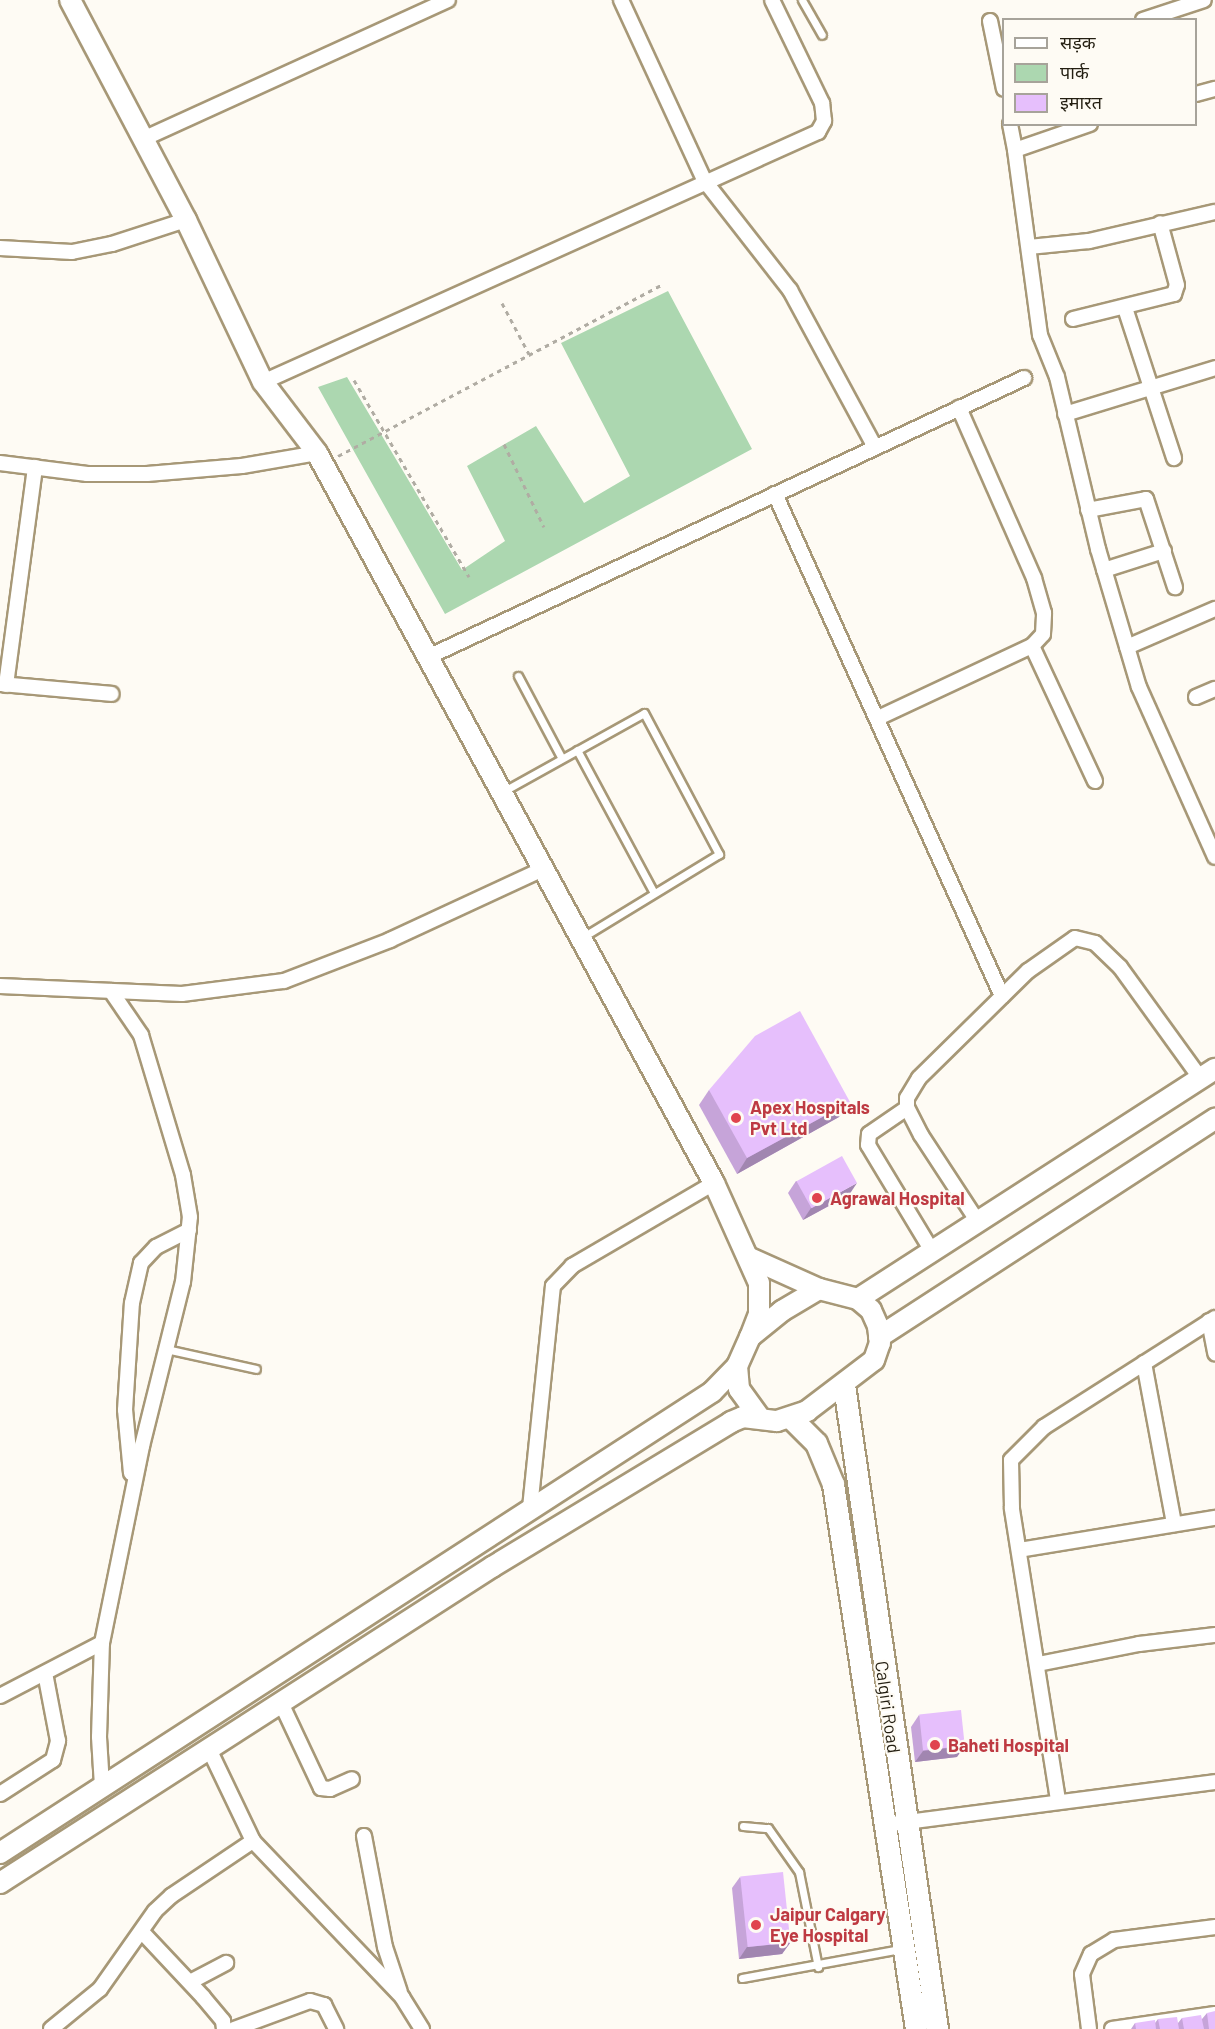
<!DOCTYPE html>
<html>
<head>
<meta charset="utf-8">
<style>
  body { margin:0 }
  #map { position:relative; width:1215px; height:2029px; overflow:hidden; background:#fefbf4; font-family:Barlow,"Noto Sans Devanagari",sans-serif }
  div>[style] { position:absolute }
  .green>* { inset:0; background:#acd7b0 }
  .path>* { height:3px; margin-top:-1.5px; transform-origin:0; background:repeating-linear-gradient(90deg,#b0aca3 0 4.5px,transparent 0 9px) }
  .roads { filter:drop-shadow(2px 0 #a79877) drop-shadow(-2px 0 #a79877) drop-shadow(0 2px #a79877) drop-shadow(0 -2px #a79877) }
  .lane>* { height:7px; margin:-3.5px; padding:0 3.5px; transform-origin:3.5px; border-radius:3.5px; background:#fff }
  .street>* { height:14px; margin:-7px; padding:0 7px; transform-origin:7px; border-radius:7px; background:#fff }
  .secondary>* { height:20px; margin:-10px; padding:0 10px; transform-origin:10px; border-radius:10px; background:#fff }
  .primary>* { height:21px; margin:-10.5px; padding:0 10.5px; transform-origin:10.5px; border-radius:10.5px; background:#fff }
  .wall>* { inset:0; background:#c6a4d9 }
  .shaded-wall>* { inset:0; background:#a186b0 }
  .building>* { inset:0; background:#e6bffc; transform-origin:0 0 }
  .dots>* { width:16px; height:16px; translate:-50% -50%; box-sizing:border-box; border:3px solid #fefbf4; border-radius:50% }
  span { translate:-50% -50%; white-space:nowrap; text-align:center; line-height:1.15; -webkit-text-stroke:4.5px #fefbf4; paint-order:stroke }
  .health-label { font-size:18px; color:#be3a42; font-weight:700 }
  .left { translate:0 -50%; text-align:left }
  .street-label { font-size:18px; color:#241f12 }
  .legend { position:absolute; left:1002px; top:18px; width:195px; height:108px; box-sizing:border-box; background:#fefbf4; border:2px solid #a7a39a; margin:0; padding:8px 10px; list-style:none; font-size:18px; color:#241f12 }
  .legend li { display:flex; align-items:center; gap:12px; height:30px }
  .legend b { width:30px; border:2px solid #a7a39a }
</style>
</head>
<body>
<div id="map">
  <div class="green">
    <div style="clip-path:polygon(668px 291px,752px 449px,445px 614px,318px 387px,347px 377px,462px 570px,505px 541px,467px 466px,536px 426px,584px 503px,630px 476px,561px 343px)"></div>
  </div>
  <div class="path">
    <div style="left:502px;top:303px;width:58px;rotate:62.1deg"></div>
    <div style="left:354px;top:380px;width:228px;rotate:59.7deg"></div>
    <div style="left:504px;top:444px;width:92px;rotate:64.3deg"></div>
    <div style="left:338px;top:456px;width:368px;rotate:-27.9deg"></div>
  </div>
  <div class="roads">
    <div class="lane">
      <div style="left:802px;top:0;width:40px;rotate:60.3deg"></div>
      <div style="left:518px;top:676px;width:92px;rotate:62deg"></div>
      <div style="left:577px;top:750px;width:162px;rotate:61.7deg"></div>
      <div style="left:504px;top:791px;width:160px;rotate:-29.1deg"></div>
      <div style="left:644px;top:713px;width:160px;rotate:62deg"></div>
      <div style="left:719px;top:854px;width:159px;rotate:148.6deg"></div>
      <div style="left:166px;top:1349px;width:92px;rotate:12.5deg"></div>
      <div style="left:743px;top:1826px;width:25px;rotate:5deg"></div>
      <div style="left:768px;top:1828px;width:54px;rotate:54.8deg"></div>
      <div style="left:799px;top:1872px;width:97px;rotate:78.7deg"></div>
      <div style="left:742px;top:1978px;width:161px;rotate:-10.4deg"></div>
    </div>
    <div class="street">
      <div style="left:621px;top:0;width:198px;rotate:65.2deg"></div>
      <div style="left:704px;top:180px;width:140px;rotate:52deg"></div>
      <div style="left:790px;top:290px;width:179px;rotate:61.6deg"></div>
      <div style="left:1143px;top:20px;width:64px;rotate:-18.2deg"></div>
      <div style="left:990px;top:21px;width:69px;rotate:78.4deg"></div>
      <div style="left:1196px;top:94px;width:20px;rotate:-15deg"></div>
      <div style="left:1010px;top:124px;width:26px;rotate:79deg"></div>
      <div style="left:1090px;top:124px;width:79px;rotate:160.9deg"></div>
      <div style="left:1015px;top:150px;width:187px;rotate:82.3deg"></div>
      <div style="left:1040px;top:335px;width:45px;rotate:68deg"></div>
      <div style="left:1057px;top:377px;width:177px;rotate:76.6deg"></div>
      <div style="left:1098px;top:549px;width:144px;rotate:73.5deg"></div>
      <div style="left:1139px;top:687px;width:186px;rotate:65.9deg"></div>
      <div style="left:143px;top:139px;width:335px;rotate:-24.5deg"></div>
      <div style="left:1029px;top:247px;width:60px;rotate:-5.7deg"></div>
      <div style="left:1089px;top:241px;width:129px;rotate:-13deg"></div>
      <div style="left:0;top:248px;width:72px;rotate:3.2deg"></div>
      <div style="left:72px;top:252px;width:41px;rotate:-11.3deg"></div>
      <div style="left:112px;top:244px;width:78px;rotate:-18deg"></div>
      <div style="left:1125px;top:308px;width:158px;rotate:71.9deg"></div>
      <div style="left:1073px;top:319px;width:104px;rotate:-13.9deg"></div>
      <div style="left:1174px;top:294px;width:9px;rotate:-72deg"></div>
      <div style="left:1177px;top:285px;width:64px;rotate:-105.3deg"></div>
      <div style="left:263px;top:382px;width:609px;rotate:-24.25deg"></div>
      <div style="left:818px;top:132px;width:13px;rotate:-61deg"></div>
      <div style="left:824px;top:121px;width:18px;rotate:-96deg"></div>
      <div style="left:822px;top:103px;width:114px;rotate:-115.9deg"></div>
      <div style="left:1065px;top:414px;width:157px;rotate:-17deg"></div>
      <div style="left:0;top:463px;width:88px;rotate:7.2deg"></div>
      <div style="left:87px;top:474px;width:60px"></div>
      <div style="left:147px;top:474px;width:95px;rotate:-4.8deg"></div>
      <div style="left:242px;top:466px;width:76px;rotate:-9.8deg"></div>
      <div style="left:775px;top:494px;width:551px;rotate:65.67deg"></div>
      <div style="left:1088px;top:510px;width:59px;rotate:-10.7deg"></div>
      <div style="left:1146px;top:499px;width:93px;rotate:71.8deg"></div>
      <div style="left:1104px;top:570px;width:63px;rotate:-17.6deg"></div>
      <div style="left:1032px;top:646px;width:149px;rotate:65deg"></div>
      <div style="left:1127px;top:647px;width:96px;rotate:-23.4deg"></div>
      <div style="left:430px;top:656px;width:656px;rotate:-25.08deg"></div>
      <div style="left:0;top:684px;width:112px;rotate:5.1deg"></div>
      <div style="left:6px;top:685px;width:220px;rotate:-82.4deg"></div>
      <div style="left:1196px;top:697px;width:21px;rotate:-23deg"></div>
      <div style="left:878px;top:718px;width:170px;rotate:-25.1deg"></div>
      <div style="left:1032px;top:646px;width:16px;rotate:-47deg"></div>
      <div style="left:1043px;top:634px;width:21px;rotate:-87deg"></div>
      <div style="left:1044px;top:613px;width:36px;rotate:-106deg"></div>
      <div style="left:1034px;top:578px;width:186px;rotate:-113.8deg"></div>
      <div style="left:0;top:986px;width:182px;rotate:2.5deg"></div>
      <div style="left:182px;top:994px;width:103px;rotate:-7.3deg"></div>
      <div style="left:284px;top:981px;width:114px;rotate:-21.1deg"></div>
      <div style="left:390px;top:940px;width:171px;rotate:-24.9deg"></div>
      <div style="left:907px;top:1108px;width:46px;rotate:145.6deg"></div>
      <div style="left:869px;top:1134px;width:11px;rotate:95deg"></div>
      <div style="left:868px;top:1145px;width:124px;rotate:58.9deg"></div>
      <div style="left:978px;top:1222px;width:104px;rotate:-123.2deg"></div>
      <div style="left:921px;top:1135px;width:30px;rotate:-117deg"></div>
      <div style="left:907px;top:1108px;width:10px;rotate:-90deg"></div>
      <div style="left:907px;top:1098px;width:23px;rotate:-59deg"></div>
      <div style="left:919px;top:1078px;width:153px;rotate:-44.5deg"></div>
      <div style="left:1028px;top:971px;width:57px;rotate:-35.1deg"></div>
      <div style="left:1075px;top:938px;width:21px;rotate:14deg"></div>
      <div style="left:1095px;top:943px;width:35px;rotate:44deg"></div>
      <div style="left:1120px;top:967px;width:138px;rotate:54.1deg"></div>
      <div style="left:1209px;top:1321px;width:33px;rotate:79deg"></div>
      <div style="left:1144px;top:1363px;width:164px;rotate:79.4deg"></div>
      <div style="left:131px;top:1473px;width:63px;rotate:-95.4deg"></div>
      <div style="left:125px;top:1410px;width:107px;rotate:-86.3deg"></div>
      <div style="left:132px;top:1303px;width:41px;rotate:-77.3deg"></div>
      <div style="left:141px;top:1263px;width:22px;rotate:-47deg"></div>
      <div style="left:156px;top:1247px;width:37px;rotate:-27deg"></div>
      <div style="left:530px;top:1508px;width:223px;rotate:-84.1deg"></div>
      <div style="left:553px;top:1286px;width:28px;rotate:-46deg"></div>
      <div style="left:572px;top:1266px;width:164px;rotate:-30.3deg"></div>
      <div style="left:1019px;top:1550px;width:199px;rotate:-9.3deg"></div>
      <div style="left:1038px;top:1664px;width:103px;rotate:-11.2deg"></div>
      <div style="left:1139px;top:1644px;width:77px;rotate:-6.8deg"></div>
      <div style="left:0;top:1696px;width:115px;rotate:-27.5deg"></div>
      <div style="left:281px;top:1703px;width:94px;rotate:64.8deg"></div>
      <div style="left:321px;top:1788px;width:9px;rotate:6deg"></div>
      <div style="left:330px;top:1789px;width:24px;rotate:-24deg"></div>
      <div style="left:209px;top:1749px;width:102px;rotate:64.4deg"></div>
      <div style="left:253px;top:1841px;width:216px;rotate:46.3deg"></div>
      <div style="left:402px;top:1997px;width:38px;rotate:58deg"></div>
      <div style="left:102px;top:1786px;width:49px;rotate:-93.5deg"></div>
      <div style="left:99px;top:1737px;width:94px;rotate:-88.2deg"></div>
      <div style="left:102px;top:1643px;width:201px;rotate:-78.5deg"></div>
      <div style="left:142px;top:1446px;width:169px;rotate:-76deg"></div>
      <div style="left:183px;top:1282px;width:65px;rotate:-83.9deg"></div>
      <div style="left:190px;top:1217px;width:43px;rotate:-99.5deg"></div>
      <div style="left:183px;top:1175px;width:146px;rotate:-106.7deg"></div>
      <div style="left:141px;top:1035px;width:53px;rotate:-124.3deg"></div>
      <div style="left:0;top:1794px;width:63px;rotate:-32.7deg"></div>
      <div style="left:53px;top:1760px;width:20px;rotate:-75deg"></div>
      <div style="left:58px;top:1741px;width:69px;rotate:-100.8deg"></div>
      <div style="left:1058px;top:1800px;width:296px;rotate:-99deg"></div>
      <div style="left:1012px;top:1508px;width:48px;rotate:-91.2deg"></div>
      <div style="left:1011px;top:1460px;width:47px;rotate:-45deg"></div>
      <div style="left:1044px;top:1427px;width:203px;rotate:-32.5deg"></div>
      <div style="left:884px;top:1825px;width:334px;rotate:-7.4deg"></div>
      <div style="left:364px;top:1836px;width:113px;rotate:79.3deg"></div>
      <div style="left:385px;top:1947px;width:47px;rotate:71.6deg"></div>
      <div style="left:143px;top:1933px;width:88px;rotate:46.8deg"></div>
      <div style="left:203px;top:1997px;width:31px;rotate:50deg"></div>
      <div style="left:223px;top:2021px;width:8px;rotate:83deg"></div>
      <div style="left:190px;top:1982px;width:41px;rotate:-27.8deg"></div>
      <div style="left:51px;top:2029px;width:63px;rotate:-39.2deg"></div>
      <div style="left:100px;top:1989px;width:95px;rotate:-54.8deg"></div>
      <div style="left:155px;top:1911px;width:22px;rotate:-43deg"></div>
      <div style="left:171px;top:1896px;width:99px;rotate:-33.9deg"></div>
      <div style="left:234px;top:2029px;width:81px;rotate:-20.2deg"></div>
      <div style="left:310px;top:2001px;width:15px;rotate:16deg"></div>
      <div style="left:324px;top:2005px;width:27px;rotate:63deg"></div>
      <div style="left:1089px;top:2029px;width:55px;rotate:-97.3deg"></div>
      <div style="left:1082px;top:1974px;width:22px;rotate:-66deg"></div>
      <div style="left:1091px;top:1954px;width:27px;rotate:-31deg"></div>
      <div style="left:1114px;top:1940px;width:102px;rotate:-7.3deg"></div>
      <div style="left:1112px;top:2029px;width:104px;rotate:-8.3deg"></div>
    </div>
    <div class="secondary">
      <div style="left:70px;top:0;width:249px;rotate:62.2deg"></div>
      <div style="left:186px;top:220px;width:179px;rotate:64.6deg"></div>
      <div style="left:263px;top:382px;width:89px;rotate:52.7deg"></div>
      <div style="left:317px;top:453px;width:831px;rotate:61.46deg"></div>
      <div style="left:714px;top:1183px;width:110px;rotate:65.8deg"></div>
      <div style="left:759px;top:1283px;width:31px;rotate:90deg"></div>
      <div style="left:759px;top:1314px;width:25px;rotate:111deg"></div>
      <div style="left:750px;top:1258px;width:76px;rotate:24.2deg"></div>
      <div style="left:858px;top:1299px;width:425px;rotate:-32.8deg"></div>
      <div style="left:879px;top:1337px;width:401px;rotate:-33deg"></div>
      <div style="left:0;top:1853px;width:848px;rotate:-32.92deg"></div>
      <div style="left:712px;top:1392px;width:36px;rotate:-46deg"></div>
      <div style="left:0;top:1883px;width:585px;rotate:-32.71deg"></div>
      <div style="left:492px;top:1567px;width:280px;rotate:-31.2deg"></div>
      <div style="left:731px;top:1422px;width:13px;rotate:-23deg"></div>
      <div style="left:743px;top:1417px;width:34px;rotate:7deg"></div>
      <div style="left:777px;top:1421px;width:32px;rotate:-18deg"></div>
      <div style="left:807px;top:1411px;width:84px;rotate:-37.3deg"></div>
      <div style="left:874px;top:1360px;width:18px;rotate:-71deg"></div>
      <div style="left:880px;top:1343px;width:17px;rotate:-97deg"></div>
      <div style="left:878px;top:1326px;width:17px;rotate:-114deg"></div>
      <div style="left:871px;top:1310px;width:17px;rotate:-140deg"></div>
      <div style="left:858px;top:1299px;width:40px;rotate:-165.6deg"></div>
      <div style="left:819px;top:1289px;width:43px;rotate:149.3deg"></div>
      <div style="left:782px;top:1311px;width:41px;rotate:140.9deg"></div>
      <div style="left:750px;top:1337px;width:32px;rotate:114deg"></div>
      <div style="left:737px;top:1366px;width:23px;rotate:85deg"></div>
      <div style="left:739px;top:1389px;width:36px;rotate:54deg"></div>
    </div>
    <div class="primary">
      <div style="left:844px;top:1385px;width:651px;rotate:81.78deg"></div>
      <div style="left:792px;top:1419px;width:34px;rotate:45deg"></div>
      <div style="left:816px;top:1443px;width:44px;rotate:67.5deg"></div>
      <div style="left:833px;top:1484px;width:551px;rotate:81.34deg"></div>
    </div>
  </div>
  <div class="wall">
    <div style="clip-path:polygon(709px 1090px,839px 1117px,737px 1174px,699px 1105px)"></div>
    <div style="clip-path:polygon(796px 1181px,849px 1195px,803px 1220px,788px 1193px)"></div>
    <div style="clip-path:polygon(919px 1715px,957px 1757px,915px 1762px,911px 1727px)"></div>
    <div style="clip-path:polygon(740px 1877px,790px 1943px,782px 1954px,739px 1959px,732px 1888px)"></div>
    <div style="clip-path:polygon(1207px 2013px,1215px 2029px,1131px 2029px,1135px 2023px,1155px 2023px,1158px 2019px,1178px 2023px,1182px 2018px,1202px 2019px)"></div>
  </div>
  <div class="shaded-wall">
    <div style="clip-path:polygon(850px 1102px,839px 1117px,737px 1174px,747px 1158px)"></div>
    <div style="clip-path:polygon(857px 1183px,849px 1195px,803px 1220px,811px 1208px)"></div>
    <div style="clip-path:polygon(965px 1746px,957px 1757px,915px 1762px,923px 1751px)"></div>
    <div style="clip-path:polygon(790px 1943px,782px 1954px,739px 1959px,747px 1947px)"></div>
  </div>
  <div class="building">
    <div style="clip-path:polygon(800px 1011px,850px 1102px,747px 1158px,709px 1090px,755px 1036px)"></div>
    <div style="left:842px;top:1156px;width:31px;height:52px;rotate:61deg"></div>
    <div style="left:961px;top:1710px;width:36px;height:42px;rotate:84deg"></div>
    <div style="left:783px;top:1872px;width:71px;height:43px;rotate:84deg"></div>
    <div style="clip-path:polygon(1215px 2011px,1215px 2029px,1209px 2029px,1207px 2013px)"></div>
    <div style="clip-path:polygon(1201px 2015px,1204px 2029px,1184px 2029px,1182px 2018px)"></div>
    <div style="clip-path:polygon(1177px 2017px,1179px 2029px,1160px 2029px,1158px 2019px)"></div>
    <div style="clip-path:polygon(1155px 2020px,1156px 2029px,1136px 2029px,1135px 2023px)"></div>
  </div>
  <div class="dots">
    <div style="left:736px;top:1118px;background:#e0444e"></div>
    <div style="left:817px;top:1198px;background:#e0444e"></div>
    <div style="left:935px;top:1745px;background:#e0444e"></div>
    <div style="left:756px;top:1925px;background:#e0444e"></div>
  </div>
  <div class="health-label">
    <span class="left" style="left:750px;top:1118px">Apex Hospitals<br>Pvt Ltd</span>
    <span class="left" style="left:830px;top:1198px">Agrawal Hospital</span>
    <span class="left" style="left:948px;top:1745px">Baheti Hospital</span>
    <span class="left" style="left:770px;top:1925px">Jaipur Calgary<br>Eye Hospital</span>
  </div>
  <div class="street-label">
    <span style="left:888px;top:1707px;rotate:82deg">Calgiri Road</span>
  </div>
  <ul class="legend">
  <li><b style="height:8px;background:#fff"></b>सड़क</li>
  <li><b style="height:16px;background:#acd7b0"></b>पार्क</li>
  <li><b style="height:16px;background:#e6bffc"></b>इमारत</li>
  </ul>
</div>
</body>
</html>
